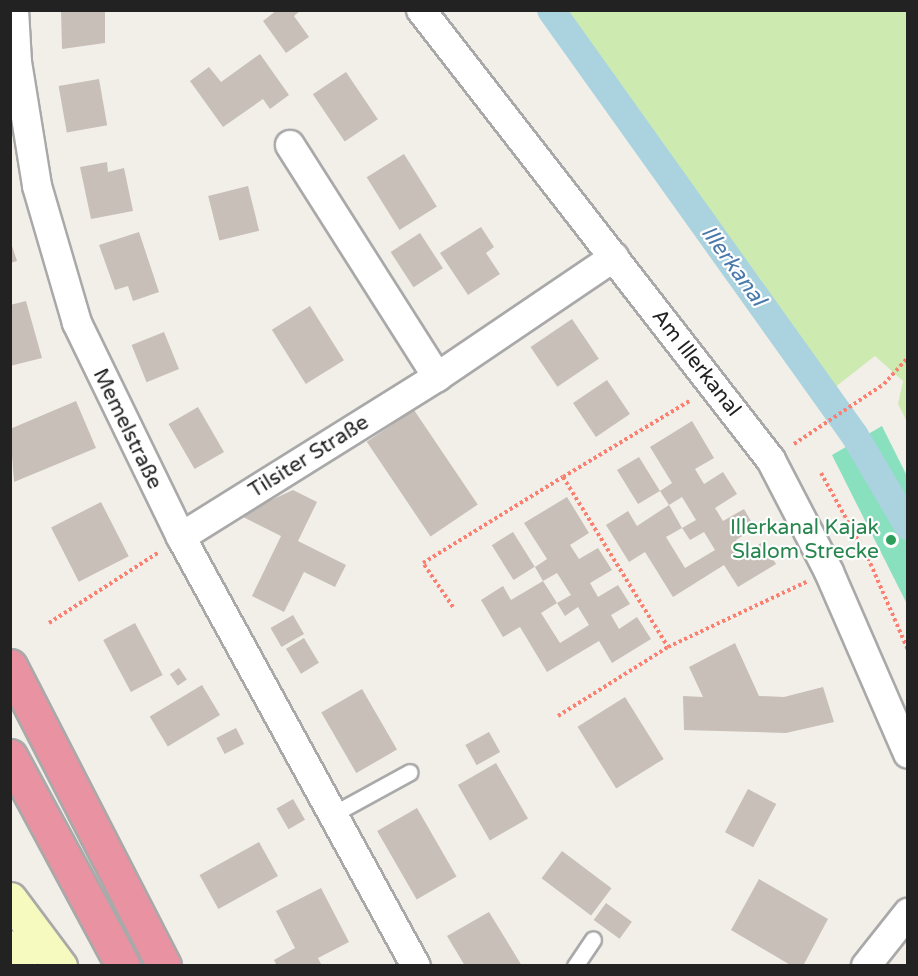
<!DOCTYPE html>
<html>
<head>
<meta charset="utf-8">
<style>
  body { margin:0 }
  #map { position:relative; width:918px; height:976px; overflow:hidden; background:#f2efe9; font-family:"Varela Round",sans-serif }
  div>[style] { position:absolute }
  .grass>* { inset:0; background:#cdebb0 }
  .pitch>* { inset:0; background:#88e0be }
  .canal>* { height:28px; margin:-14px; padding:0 14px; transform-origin:14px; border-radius:14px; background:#aad3df }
  .building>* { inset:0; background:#c7bfb8; transform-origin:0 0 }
  .path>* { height:4px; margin-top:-2px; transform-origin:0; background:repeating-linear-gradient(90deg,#fa8072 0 3px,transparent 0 6px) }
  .roads { filter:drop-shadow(2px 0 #a9a9a9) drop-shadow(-2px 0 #a9a9a9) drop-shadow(0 2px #a9a9a9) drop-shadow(0 -2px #a9a9a9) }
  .lane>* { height:15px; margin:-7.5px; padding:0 7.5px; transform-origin:7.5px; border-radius:7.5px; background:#fff }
  .street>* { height:28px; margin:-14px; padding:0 14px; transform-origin:14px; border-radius:14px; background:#fff }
  .secondary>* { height:33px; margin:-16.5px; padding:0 16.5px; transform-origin:16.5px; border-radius:16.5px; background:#f7fabf }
  .highway>* { height:33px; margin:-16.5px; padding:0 16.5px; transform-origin:16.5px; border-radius:16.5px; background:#e892a2 }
  .dots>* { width:16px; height:16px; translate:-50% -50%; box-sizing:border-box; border:3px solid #fff; border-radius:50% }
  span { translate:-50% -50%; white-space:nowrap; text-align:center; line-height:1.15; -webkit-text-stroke:4.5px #fff; paint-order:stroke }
  .street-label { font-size:21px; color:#222 }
  .leisure-label { font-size:21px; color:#27864d }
  .right { translate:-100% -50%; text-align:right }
  .water-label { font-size:22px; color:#4a7aab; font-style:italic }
  .frame { position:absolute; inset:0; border:12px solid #222; pointer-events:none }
</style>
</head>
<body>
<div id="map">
  <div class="grass">
    <div style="clip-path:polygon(560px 11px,907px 11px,907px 422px,898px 404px,903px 381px,875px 356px,834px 388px)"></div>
  </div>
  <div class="pitch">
    <div style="clip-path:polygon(882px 426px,907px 476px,907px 604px,832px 455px)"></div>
  </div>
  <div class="canal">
    <div style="left:551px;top:10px;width:523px;rotate:54.49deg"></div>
    <div style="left:855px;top:436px;width:104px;rotate:59.5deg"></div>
  </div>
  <div class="building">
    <div style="clip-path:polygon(61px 10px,105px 10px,105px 43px,62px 49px)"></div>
    <div style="clip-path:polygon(277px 10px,301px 10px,294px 16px,309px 37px,286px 53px,263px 21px)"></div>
    <div style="clip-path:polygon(260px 54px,289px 95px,270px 109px,263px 99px,223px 127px,190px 81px,209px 67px,221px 82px)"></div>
    <div style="left:346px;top:72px;width:57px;height:40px;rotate:56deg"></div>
    <div style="left:99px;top:79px;width:47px;height:41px;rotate:80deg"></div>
    <div style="left:404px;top:154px;width:62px;height:44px;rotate:58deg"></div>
    <div style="clip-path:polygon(107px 162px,108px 172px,124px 168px,133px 211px,91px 219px,80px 167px)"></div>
    <div style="left:248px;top:186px;width:46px;height:41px;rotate:76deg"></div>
    <div style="clip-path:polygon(481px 227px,494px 247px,486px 253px,500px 274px,468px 295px,440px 253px)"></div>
    <div style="clip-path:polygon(139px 232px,159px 292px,133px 301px,128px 286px,115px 290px,99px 245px)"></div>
    <div style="left:420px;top:233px;width:42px;height:35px;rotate:57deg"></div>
    <div style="clip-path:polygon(10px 240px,17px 261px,10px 263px)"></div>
    <div style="clip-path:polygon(26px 301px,42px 358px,10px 366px,10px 305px)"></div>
    <div style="left:310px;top:306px;width:64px;height:45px;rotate:58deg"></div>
    <div style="left:572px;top:319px;width:48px;height:50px;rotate:56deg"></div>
    <div style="left:164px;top:332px;width:40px;height:35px;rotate:68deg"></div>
    <div style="left:607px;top:380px;width:41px;height:41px;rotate:56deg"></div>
    <div style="clip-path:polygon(76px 401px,96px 448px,14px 482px,10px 429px)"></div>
    <div style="left:198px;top:407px;width:52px;height:34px;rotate:60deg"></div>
    <div style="left:414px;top:410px;width:114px;height:57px;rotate:56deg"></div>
    <div style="clip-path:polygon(evenodd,692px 421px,714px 458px,695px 469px,704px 484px,723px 472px,737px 494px,715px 508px,723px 521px,744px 509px,755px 528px,736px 540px,744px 553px,763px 542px,776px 564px,738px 587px,724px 565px,673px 597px,645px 552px,629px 562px,606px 525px,628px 511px,637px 526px,669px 505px,660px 491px,638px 504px,617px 470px,639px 457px,660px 491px,672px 483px,650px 447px,692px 421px,682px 497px,696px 520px,682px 528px,669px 505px,682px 497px,692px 421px,682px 528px,690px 540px,704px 532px,715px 550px,685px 568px,666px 537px,682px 528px)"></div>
    <div style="clip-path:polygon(293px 490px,317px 502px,298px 541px,346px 565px,335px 587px,304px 572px,284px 612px,252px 596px,281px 536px,239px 515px)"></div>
    <div style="clip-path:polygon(evenodd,567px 497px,589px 533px,570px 545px,579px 559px,598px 548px,612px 570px,590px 583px,598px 597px,618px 585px,630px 604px,611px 615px,619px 629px,637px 617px,651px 639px,612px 663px,599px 641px,547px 672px,520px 627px,503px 637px,481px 600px,503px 586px,511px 600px,543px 581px,535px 567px,547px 559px,524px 523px,567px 497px,557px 573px,571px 595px,557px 603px,543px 581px,557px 573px,567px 497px,557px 603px,565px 616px,578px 607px,589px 625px,560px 643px,541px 613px,557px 603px)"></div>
    <div style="left:101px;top:502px;width:61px;height:56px;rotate:63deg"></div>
    <div style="left:513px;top:532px;width:41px;height:25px;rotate:58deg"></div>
    <div style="left:293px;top:615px;width:22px;height:26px;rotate:60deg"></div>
    <div style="left:135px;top:623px;width:59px;height:36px;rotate:62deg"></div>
    <div style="left:304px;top:638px;width:29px;height:21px;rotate:59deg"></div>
    <div style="clip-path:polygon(735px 643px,759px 696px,784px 697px,823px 687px,834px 722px,786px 733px,684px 730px,683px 696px,703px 697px,689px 667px)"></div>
    <div style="left:179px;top:668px;width:14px;height:11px;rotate:56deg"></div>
    <div style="left:202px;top:685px;width:35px;height:61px;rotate:59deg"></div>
    <div style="left:362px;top:689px;width:70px;height:47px;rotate:60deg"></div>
    <div style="left:625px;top:697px;width:73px;height:56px;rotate:58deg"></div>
    <div style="left:236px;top:728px;width:18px;height:22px;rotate:63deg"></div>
    <div style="left:489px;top:732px;width:23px;height:27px;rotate:61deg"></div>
    <div style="left:496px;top:763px;width:64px;height:44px;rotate:60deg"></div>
    <div style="left:748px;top:789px;width:32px;height:49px;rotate:28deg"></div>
    <div style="left:293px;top:799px;width:24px;height:19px;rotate:60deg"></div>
    <div style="left:417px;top:808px;width:79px;height:46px;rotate:60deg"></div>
    <div style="left:259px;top:842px;width:39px;height:68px;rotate:61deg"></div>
    <div style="left:562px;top:851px;width:62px;height:34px;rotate:37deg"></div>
    <div style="clip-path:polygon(759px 879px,828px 919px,803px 966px,792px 966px,731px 930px)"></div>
    <div style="clip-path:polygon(321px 888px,349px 942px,318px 958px,322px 966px,277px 966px,274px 960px,295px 948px,276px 911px)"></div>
    <div style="left:606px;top:903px;width:32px;height:21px;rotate:36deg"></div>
    <div style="clip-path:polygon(489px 912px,522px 966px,465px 966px,447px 936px)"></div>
  </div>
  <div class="path">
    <div style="left:794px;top:444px;width:108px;rotate:-33.7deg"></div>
    <div style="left:884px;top:384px;width:36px;rotate:-48deg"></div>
    <div style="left:821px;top:473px;width:97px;rotate:61.1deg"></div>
    <div style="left:868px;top:558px;width:100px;rotate:66.5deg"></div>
    <div style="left:563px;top:477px;width:149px;rotate:-31deg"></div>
    <div style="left:453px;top:607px;width:53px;rotate:-124.3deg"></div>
    <div style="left:423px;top:563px;width:164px;rotate:-31.6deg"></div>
    <div style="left:563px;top:477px;width:200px;rotate:58.3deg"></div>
    <div style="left:49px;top:623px;width:131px;rotate:-32.8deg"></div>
    <div style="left:558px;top:716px;width:130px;rotate:-32.1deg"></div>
    <div style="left:668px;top:647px;width:153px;rotate:-25.2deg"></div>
  </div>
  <div class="roads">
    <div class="lane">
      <div style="left:335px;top:813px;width:85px;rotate:-28.7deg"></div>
      <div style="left:575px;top:966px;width:32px;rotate:-56deg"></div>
    </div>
    <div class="street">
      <div style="left:14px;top:10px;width:52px;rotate:86.7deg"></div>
      <div style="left:17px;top:62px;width:126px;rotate:80.8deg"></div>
      <div style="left:37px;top:186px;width:143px;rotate:73.7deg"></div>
      <div style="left:77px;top:323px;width:238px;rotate:64.1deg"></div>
      <div style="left:181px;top:537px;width:489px;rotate:61.3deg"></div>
      <div style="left:421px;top:10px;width:570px;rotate:52.13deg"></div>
      <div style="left:771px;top:460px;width:126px;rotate:62.6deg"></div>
      <div style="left:829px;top:572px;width:198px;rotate:66.5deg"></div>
      <div style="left:290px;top:145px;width:275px;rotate:57.6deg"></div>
      <div style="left:181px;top:537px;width:302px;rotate:-32deg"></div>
      <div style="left:437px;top:377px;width:214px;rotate:-34.1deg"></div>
      <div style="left:866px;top:966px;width:68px;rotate:-51.6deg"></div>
    </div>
    <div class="secondary">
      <div style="left:10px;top:899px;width:84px;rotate:53.3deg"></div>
      <div style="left:10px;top:947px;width:22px;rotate:60deg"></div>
    </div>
    <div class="highway">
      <div style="left:10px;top:666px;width:337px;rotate:62.8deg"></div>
      <div style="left:10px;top:756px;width:238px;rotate:61.7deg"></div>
    </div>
  </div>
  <div class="dots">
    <div style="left:891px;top:540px;background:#2e9e5b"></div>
  </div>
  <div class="street-label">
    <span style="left:696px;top:363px;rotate:52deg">Am Illerkanal</span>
    <span style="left:127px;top:429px;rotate:64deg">Memelstraße</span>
    <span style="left:309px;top:457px;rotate:-32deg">Tilsiter Straße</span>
  </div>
  <div class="leisure-label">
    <span class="right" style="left:879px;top:540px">Illerkanal Kajak<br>Slalom Strecke</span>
  </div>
  <div class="water-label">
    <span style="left:733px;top:266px;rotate:54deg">Illerkanal</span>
  </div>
  <div class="frame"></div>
</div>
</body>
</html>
